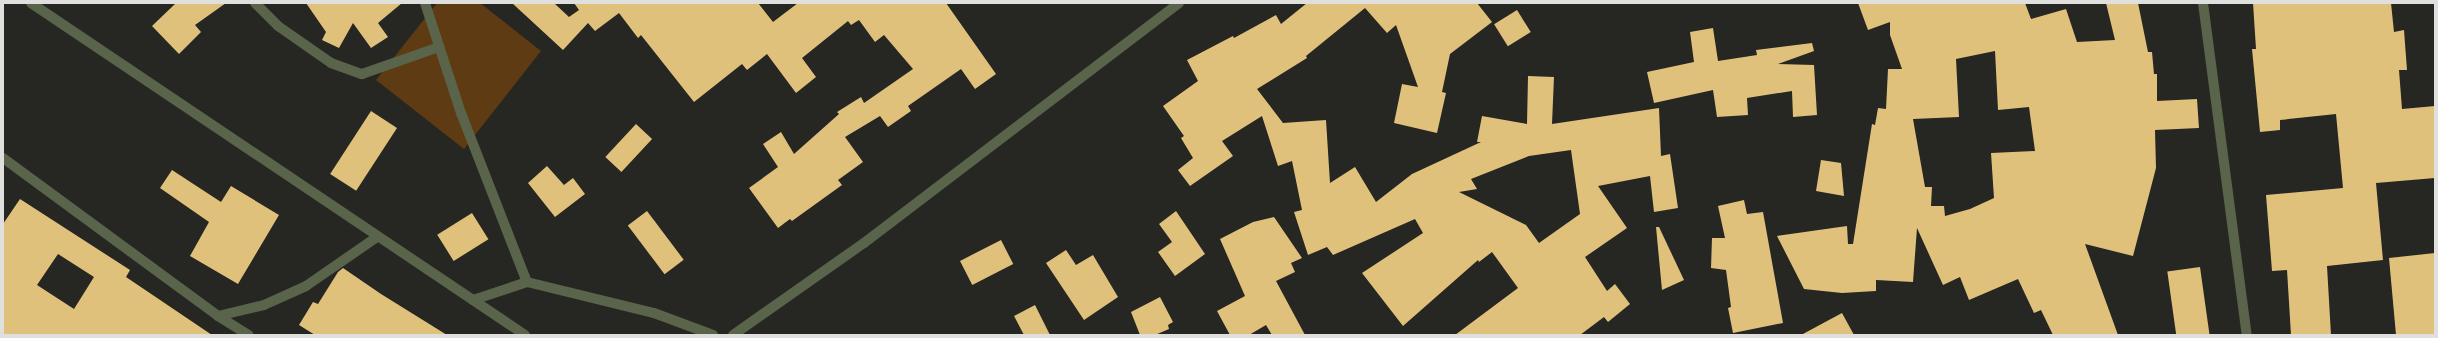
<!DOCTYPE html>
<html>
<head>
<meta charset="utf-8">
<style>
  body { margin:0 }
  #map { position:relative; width:2438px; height:338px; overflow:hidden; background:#262623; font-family:"Noto Serif",serif }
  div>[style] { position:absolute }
  .green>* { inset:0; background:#5e3b12 }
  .building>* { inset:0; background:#e0c17c; transform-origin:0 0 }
  .lane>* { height:10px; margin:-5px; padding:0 5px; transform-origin:5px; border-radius:5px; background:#59644a }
  .street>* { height:10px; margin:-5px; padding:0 5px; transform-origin:5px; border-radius:5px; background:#59644a }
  span { translate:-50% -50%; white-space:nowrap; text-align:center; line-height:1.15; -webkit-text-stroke:4px #262623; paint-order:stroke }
  .frame { position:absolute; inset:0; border:4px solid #dfdfdd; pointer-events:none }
</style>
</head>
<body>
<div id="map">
  <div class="green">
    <div style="clip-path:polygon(437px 3px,480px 3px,541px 51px,464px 149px,376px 80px)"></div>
  </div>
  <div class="building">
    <div style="clip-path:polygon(176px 3px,226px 3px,195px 25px,201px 32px,179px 54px,152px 26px)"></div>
    <div style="clip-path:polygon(306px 3px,402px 3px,378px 23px,388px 37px,371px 48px,353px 23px,339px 48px,322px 40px,326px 32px)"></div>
    <div style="clip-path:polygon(512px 3px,554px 3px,569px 17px,579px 10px,574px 3px,758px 3px,773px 22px,798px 3px,946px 3px,996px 74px,975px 89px,961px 69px,908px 106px,911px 111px,888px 127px,880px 116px,845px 137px,863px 162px,838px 180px,842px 185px,792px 221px,790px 219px,778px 228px,749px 188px,778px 167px,763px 144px,781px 132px,794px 154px,839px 114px,837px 112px,861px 97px,864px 103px,913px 69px,884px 35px,875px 42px,859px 20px,851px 25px,848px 21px,802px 58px,816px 77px,796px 93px,767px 54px,747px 70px,742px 64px,694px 102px,641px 35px,638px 38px,619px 13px,595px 31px,588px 23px,563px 50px)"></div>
    <div style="clip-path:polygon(evenodd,1307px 3px,1477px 3px,1492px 22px,1450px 54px,1442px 92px,1446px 93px,1437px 133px,1394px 123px,1402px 84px,1418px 87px,1396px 25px,1387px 33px,1365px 8px,1306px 56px,1307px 58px,1257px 89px,1283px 123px,1326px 120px,1330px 183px,1355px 167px,1376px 202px,1412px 174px,1481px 142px,1477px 142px,1482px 116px,1527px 124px,1528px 76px,1554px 77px,1552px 124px,1659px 108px,1661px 156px,1670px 154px,1678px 208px,1654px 212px,1650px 176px,1598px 186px,1627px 228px,1585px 257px,1607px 291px,1615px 284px,1630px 304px,1608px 322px,1604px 317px,1580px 335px,1455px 335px,1518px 288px,1492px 252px,1479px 262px,1478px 260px,1403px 326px,1362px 273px,1423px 233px,1415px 219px,1333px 255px,1327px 247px,1308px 255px,1294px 212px,1302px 210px,1292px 161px,1278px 166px,1262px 116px,1222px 141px,1233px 156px,1190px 186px,1178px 170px,1193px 158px,1181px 138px,1184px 136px,1163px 106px,1198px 81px,1187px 60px,1233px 36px,1234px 38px,1276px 15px,1281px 24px,1307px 3px,1571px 150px,1580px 214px,1539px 243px,1526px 225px,1459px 192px,1477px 189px,1471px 179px,1529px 156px,1571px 150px)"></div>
    <div style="clip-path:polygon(evenodd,1858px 3px,2025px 3px,2031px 19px,2066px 9px,2077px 42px,2115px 40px,2106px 3px,2138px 3px,2148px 52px,2152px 52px,2154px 74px,2157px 74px,2157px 101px,2197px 99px,2199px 128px,2155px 130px,2156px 168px,2133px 256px,2085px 244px,2118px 335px,2053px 335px,2041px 310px,2034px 313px,2018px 279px,1969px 300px,1960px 277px,1943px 285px,1917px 228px,1913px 282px,1876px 280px,1876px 291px,1842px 293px,1804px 289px,1777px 236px,1847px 226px,1848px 244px,1853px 244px,1872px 124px,1875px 125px,1878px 108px,1886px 109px,1888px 69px,1902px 69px,1890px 35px,1890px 22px,1868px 30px,1858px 3px,1995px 51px,1998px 110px,2029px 107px,2035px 151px,1991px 153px,1994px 198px,1970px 209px,1945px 216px,1944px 206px,1931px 206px,1932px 187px,1925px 187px,1913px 119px,1959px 117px,1956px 59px,1995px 51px)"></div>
    <div style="clip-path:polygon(2253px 3px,2391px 3px,2394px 32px,2404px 30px,2407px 70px,2399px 70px,2402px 109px,2435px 106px,2435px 178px,2376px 183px,2383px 260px,2327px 266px,2331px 335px,2291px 335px,2287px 270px,2272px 271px,2266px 195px,2343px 188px,2336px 114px,2280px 120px,2280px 130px,2260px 132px,2252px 49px,2256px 49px)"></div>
    <div style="left:1517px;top:10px;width:26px;height:27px;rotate:58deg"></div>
    <div style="clip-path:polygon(1713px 28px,1718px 61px,1757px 55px,1756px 50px,1812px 43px,1814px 51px,1778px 64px,1814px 65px,1817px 115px,1793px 117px,1792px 91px,1747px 98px,1748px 115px,1717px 117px,1713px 90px,1654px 103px,1647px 72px,1694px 62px,1690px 32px)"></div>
    <div style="left:371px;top:111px;width:31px;height:75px;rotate:33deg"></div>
    <div style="left:636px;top:124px;width:22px;height:45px;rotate:43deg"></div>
    <div style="clip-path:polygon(1821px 160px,1841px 163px,1844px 196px,1816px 191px)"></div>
    <div style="clip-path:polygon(547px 166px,564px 185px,573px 178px,585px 194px,555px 217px,528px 183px)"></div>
    <div style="clip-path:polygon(172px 170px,221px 202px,231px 186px,279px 215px,238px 284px,190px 256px,209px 222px,160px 188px)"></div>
    <div style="clip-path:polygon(evenodd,20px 199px,130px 270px,126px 277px,212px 335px,3px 335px,3px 224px,20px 199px,58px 254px,94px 277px,74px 309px,37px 285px,58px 254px)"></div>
    <div style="clip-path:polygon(1744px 200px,1747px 214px,1763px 212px,1783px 323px,1733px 333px,1728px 308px,1731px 307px,1726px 270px,1711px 268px,1712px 238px,1725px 238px,1718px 206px)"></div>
    <div style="left:647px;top:211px;width:61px;height:24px;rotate:53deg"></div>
    <div style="clip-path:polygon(1176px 211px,1205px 254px,1175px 276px,1158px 252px,1172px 242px,1159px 224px)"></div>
    <div style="left:472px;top:213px;width:31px;height:41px;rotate:58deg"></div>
    <div style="clip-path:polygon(1274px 217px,1302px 258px,1291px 263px,1295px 272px,1276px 281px,1305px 335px,1272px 335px,1266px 325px,1249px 335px,1230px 335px,1217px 311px,1245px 296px,1220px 239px,1253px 222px)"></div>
    <div style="clip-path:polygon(1656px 227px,1659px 227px,1684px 280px,1662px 290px)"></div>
    <div style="left:1001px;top:240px;width:27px;height:46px;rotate:63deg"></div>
    <div style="clip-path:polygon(1066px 250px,1076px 265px,1093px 255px,1118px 297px,1084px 320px,1046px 263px)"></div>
    <div style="clip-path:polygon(2435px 253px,2435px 335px,2396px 335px,2389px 258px)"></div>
    <div style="left:2200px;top:267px;width:69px;height:33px;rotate:82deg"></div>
    <div style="clip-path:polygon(343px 268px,381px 294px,447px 335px,315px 335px,299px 325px,313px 302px,318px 304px,338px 272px)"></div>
    <div style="clip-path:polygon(1160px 297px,1173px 322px,1168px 325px,1169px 329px,1155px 335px,1140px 335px,1131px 312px)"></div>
    <div style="clip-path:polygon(1035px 305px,1050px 335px,1024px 335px,1014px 316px)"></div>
    <div style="clip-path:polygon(1842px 313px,1854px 335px,1801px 335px)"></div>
  </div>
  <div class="lane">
    <div style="left:425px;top:3px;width:116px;rotate:71.9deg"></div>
    <div style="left:461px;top:113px;width:181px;rotate:68.7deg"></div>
  </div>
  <div class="street">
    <div style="left:31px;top:3px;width:595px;rotate:33.9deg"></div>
    <div style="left:255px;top:3px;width:33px;rotate:45deg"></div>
    <div style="left:278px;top:26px;width:65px;rotate:34.9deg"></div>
    <div style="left:331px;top:63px;width:33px;rotate:20deg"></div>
    <div style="left:362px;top:74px;width:82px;rotate:-19.3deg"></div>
    <div style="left:2203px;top:3px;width:335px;rotate:82.5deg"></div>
    <div style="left:3px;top:158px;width:267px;rotate:36.3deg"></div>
    <div style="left:218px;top:316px;width:36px;rotate:32deg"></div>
    <div style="left:473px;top:300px;width:57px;rotate:-18.4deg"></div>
    <div style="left:527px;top:282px;width:131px;rotate:13.7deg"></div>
    <div style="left:654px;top:313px;width:63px;rotate:20.4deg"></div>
    <div style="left:218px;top:316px;width:47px;rotate:-13.4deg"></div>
    <div style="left:264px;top:305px;width:46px;rotate:-24.3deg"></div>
    <div style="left:306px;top:286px;width:86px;rotate:-34.6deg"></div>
    <div style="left:733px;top:335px;width:160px;rotate:-35.1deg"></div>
    <div style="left:864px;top:243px;width:396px;rotate:-37.3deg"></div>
  </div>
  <div class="frame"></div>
</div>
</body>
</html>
